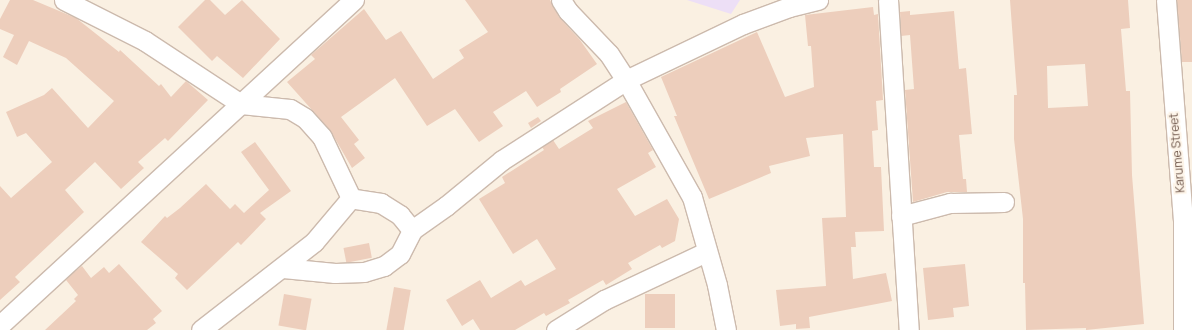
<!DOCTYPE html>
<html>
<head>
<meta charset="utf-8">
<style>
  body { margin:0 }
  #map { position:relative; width:1192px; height:330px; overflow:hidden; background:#faf0e2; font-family:Manrope,sans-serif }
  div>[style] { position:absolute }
  .education>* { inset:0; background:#eddff6 }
  .building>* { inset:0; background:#edcebc; transform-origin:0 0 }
  .roads { filter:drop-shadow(1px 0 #ccbaad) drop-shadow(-1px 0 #ccbaad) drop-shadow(0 1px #ccbaad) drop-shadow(0 -1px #ccbaad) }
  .minor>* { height:19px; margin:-9.5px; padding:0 9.5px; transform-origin:9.5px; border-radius:9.5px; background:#fff }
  span { translate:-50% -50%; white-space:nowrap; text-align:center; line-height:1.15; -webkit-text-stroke:4px #fdf4e8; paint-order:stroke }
  .street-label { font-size:12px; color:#6f574b }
</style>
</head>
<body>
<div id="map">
  <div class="education">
    <div style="clip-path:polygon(687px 0,740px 0,731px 14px)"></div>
  </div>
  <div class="building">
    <div style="clip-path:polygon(10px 0,33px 0,76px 18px,119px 52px,120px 50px,159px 86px,161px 84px,171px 97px,186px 81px,208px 100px,168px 141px,165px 138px,138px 162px,144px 168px,121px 189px,95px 162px,65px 190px,84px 212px,15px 277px,20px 282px,0 300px,0 186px,11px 198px,52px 162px,26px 133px,17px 137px,6px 112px,44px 95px,52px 88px,88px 128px,114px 101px,66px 58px,29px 41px,17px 65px,3px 57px,14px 35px,0 29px,0 19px)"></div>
    <div style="clip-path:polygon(205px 0,210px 0,225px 15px,242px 0,280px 39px,243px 78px,217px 56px,212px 61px,178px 27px)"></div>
    <div style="clip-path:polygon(465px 0,550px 0,559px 17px,580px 40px,597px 64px,560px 89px,561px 92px,537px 107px,526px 91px,493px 112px,503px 126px,479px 142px,455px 109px,427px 126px,395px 78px,341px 117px,359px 140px,354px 144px,365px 158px,352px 168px,330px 130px,287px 82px,315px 59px,311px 55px,364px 9px,386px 40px,401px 31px,433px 79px,464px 58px,459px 50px,488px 32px)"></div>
    <div style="clip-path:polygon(evenodd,1010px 0,1128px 0,1130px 28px,1121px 29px,1126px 91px,1130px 91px,1132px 175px,1144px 324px,1086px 330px,1086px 328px,1026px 330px,1025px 283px,1023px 283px,1023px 219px,1014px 139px,1014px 95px,1017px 95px,1010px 0,1085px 64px,1088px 106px,1048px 108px,1047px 66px,1085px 64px)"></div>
    <div style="clip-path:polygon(1177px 0,1192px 0,1192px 62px,1182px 62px)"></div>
    <div style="clip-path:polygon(873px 7px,874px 15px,878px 14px,883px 100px,876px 101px,878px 130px,872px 131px,874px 167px,881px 167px,884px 231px,855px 232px,856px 247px,851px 247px,853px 279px,886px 273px,892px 301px,809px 317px,810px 328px,796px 329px,796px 324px,780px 326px,776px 290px,826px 286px,822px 218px,846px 217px,843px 134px,806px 138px,810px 156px,769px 166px,771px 173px,709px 199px,674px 116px,677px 116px,661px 77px,757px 32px,785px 97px,814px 87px,811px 46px,808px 46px,805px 15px)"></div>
    <div style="clip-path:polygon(910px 11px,910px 15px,954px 11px,959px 69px,966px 68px,972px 134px,959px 135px,963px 179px,966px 179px,967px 192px,947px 192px,913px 202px,905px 90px,914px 89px,910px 35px,901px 36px,900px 12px)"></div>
    <div style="clip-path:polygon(626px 102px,653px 150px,648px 153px,656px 167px,617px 189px,635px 216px,667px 199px,679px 219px,675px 241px,662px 248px,660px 245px,628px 263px,632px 269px,606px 285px,603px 280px,568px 300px,570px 303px,546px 316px,544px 313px,515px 330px,480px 330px,473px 319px,462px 326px,446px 300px,480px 280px,491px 298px,521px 280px,525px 286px,556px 269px,537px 239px,513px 254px,479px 199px,505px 183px,502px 177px,544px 150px,542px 147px,553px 140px,559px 149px,593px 128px,588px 121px)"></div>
    <div style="clip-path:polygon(538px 117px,541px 121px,531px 128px,528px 123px)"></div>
    <div style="clip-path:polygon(255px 142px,291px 191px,260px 213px,266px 219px,241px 245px,238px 242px,187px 290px,175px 278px,178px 274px,141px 242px,165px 216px,167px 218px,180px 208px,206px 184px,230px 209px,235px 204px,244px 213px,269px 190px,241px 152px)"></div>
    <div style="left:369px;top:243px;width:15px;height:26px;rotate:79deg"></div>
    <div style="clip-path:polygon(119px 264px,162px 311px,153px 319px,156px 323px,147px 330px,45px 330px,76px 301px,74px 299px,78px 295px,66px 280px,73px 273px,82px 266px,91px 278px,104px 267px,109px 273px)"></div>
    <div style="clip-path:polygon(965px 264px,969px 306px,953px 308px,954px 317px,928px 320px,923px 268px)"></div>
    <div style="left:394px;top:287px;width:17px;height:44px;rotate:10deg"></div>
    <div style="left:284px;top:294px;width:28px;height:32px;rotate:10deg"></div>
    <div style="left:645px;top:294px;width:30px;height:34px"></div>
  </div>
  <div class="roads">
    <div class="minor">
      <div style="left:64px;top:0;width:91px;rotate:26.8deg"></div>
      <div style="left:145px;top:41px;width:115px;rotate:33.3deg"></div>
      <div style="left:241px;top:104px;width:49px;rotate:5.8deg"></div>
      <div style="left:290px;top:109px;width:17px;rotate:31deg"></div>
      <div style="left:305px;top:118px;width:25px;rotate:48deg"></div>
      <div style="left:322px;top:137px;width:68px;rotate:64.6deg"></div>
      <div style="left:351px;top:198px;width:57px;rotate:130.1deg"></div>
      <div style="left:314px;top:242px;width:143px;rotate:142.1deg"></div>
      <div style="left:561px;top:0;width:13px;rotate:58deg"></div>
      <div style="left:568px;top:11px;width:59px;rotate:46.4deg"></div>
      <div style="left:609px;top:54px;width:31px;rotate:57deg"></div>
      <div style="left:626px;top:80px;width:134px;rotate:60.6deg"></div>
      <div style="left:692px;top:197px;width:91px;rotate:74.1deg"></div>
      <div style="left:717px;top:285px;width:46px;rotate:78.7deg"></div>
      <div style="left:888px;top:0;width:331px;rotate:86.4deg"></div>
      <div style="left:1166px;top:0;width:220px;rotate:85.6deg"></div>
      <div style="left:1183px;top:219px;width:111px;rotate:90deg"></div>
      <div style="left:901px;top:216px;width:51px;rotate:-14.9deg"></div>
      <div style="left:950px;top:203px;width:54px;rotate:-1.1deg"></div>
      <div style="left:412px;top:230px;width:42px;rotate:-35.2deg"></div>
      <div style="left:446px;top:206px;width:72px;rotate:-39.4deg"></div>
      <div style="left:502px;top:160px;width:148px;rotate:-32.8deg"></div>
      <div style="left:626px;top:80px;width:130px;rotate:-25.6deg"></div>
      <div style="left:743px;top:24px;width:49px;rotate:-20.3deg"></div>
      <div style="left:789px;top:7px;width:30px;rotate:-14deg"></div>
      <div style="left:283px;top:268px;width:52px;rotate:5.5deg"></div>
      <div style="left:335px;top:273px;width:29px;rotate:-2deg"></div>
      <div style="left:364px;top:272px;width:21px;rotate:-17deg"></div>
      <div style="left:384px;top:266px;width:20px;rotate:-37deg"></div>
      <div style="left:400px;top:254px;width:27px;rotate:-63deg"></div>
      <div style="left:412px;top:230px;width:19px;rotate:-129deg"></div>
      <div style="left:400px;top:215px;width:22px;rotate:-148deg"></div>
      <div style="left:381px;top:203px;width:30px;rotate:-171deg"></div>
      <div style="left:0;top:325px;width:481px;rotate:-42.6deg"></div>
      <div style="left:556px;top:330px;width:57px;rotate:-32deg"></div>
      <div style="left:604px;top:300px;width:113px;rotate:-25.2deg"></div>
    </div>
  </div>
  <div class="street-label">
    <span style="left:1177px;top:153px;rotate:-95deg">Karume Street</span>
  </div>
</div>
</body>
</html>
